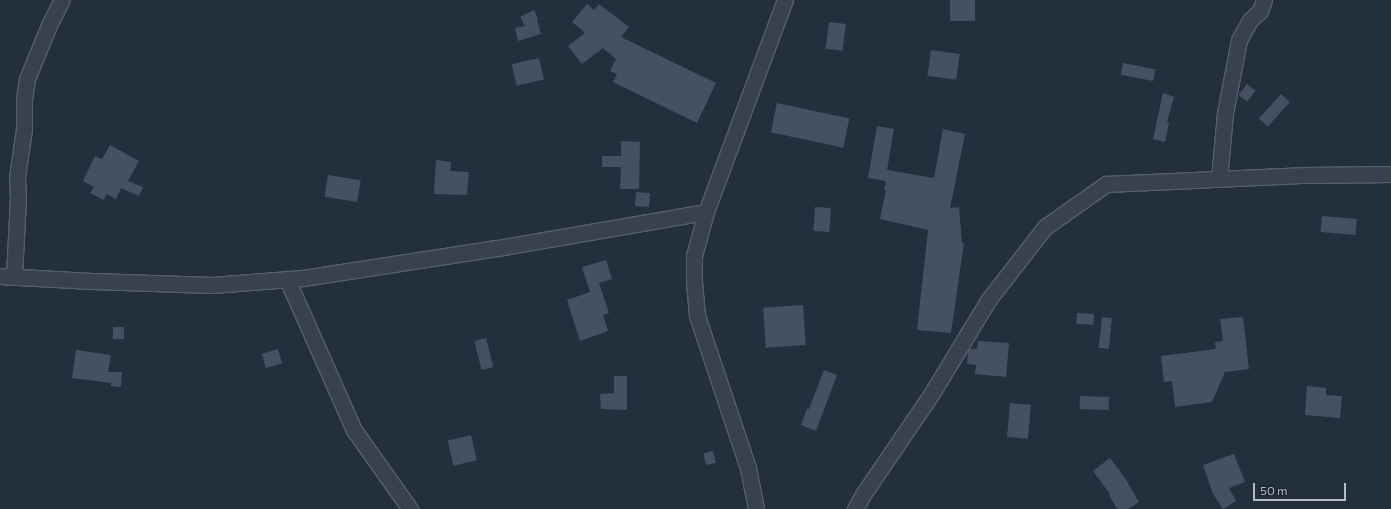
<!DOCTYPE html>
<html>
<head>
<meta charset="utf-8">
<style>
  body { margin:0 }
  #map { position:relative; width:1391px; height:509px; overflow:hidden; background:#242f3e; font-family:Commissioner,sans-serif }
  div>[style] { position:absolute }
  .building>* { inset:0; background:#455162; transform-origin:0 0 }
  .roads { filter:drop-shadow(1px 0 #565f6c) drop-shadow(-1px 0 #565f6c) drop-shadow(0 1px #565f6c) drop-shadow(0 -1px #565f6c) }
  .minor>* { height:15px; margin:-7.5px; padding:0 7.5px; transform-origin:7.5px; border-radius:7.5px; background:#38414e }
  span { translate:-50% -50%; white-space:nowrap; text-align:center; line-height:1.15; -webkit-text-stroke:3.5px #1d2633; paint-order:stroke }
  .scale { position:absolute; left:1253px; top:483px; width:93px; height:18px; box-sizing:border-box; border:2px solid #b4bcc9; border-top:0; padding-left:5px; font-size:12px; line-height:14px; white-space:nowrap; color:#b4bcc9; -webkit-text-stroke:3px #1d2633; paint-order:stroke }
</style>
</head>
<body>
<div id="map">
  <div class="building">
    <div style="left:950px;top:0;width:25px;height:21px"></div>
    <div style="clip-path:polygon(587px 4px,594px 10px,599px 4px,629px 27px,621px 37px,716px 83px,697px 123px,613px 82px,617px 74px,610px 71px,616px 59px,603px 48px,582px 64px,568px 46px,585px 33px,572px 22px)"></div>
    <div style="clip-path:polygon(534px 10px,538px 19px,537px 20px,541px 34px,518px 41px,515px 28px,525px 26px,520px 17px)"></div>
    <div style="left:829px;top:22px;width:17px;height:27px;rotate:7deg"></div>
    <div style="left:931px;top:50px;width:29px;height:26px;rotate:8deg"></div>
    <div style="left:539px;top:58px;width:22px;height:28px;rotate:77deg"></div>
    <div style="left:1123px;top:63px;width:33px;height:12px;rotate:11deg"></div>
    <div style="left:1247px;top:84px;width:11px;height:14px;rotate:38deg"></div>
    <div style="clip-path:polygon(1163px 93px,1174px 97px,1167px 122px,1169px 123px,1165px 142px,1153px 139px)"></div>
    <div style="left:1281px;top:94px;width:12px;height:33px;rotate:42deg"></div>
    <div style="left:777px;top:103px;width:74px;height:30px;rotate:12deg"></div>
    <div style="clip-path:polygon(877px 126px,894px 129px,887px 170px,934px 178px,943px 129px,965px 134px,950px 208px,959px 207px,962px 243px,964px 243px,951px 333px,917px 330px,928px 230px,880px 219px,886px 190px,884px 190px,886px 181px,868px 178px)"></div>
    <div style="clip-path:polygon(621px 141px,640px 142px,639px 189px,620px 189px,621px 167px,602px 167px,602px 156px,621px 156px)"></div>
    <div style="clip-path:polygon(110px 145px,139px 161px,128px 181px,143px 187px,139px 196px,121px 188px,116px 199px,107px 194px,104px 200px,90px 193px,94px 187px,83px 181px,95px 156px,102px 159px)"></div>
    <div style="clip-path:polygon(436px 160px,451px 162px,450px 171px,469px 172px,467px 195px,434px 194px)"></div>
    <div style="left:328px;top:175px;width:33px;height:22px;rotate:9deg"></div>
    <div style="left:636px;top:192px;width:14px;height:14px;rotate:4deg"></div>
    <div style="left:815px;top:207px;width:16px;height:24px;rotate:4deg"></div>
    <div style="left:1322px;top:216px;width:35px;height:16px;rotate:5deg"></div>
    <div style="clip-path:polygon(606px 260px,612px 279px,599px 283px,609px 313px,603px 315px,608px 331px,580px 341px,567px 300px,590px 292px,582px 267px)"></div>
    <div style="left:803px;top:305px;width:40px;height:40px;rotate:86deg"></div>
    <div style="left:1077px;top:313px;width:17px;height:11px;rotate:3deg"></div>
    <div style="left:1102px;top:317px;width:10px;height:31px;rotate:6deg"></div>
    <div style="clip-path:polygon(1243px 317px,1249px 369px,1225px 372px,1212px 402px,1175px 407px,1172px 381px,1164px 382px,1161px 356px,1216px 349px,1215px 342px,1223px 341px,1220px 319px)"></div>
    <div style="left:113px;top:327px;width:11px;height:12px"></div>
    <div style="left:486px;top:338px;width:30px;height:12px;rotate:76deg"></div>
    <div style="clip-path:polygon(978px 341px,1009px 343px,1006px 377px,975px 374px,976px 365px,967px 364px,968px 351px,969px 349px,977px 349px)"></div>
    <div style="left:278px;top:349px;width:15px;height:17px;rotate:74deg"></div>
    <div style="clip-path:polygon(76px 350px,111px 355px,108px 372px,122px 372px,121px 387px,111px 386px,111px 383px,72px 378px)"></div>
    <div style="clip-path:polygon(824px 370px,837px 375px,816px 431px,801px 425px,807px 409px,809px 409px)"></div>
    <div style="clip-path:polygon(614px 376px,627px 376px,627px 410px,601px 409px,600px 394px,614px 393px)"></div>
    <div style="clip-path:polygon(1307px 386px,1326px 388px,1326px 395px,1342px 396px,1340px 418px,1305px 415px)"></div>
    <div style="left:1080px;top:396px;width:29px;height:13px;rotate:2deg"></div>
    <div style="left:1010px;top:403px;width:21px;height:34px;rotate:5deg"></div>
    <div style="left:471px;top:435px;width:26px;height:24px;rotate:77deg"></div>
    <div style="left:713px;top:451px;width:12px;height:10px;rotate:76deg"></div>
    <div style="clip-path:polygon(1234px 454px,1245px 482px,1229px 488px,1236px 501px,1223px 509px,1213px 494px,1203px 465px)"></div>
    <div style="clip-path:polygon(1110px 458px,1125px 478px,1139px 502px,1128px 509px,1117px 509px,1109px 495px,1110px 494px,1093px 471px)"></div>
  </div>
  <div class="roads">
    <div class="minor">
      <div style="left:1219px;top:179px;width:66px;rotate:-84.8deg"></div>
      <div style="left:1225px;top:113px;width:74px;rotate:-79.1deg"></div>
      <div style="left:1239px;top:40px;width:23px;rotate:-61deg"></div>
      <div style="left:1250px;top:20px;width:13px;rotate:-42deg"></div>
      <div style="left:1260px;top:11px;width:12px;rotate:-70deg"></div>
      <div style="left:0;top:276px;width:92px;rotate:3.1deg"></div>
      <div style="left:92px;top:281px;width:120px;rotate:1.9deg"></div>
      <div style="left:212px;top:285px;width:91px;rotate:-4.4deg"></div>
      <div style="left:303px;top:278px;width:196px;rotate:-8.8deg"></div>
      <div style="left:497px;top:248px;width:212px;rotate:-9.8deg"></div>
      <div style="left:14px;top:276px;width:79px;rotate:-87.1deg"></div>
      <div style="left:18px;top:197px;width:20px;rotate:-93deg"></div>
      <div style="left:17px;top:177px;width:49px;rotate:-81.7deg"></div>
      <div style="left:24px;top:129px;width:29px;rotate:-90deg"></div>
      <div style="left:24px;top:100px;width:21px;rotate:-82deg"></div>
      <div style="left:27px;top:79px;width:58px;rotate:-67.8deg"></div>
      <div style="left:49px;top:25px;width:28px;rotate:-63deg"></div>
      <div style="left:287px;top:279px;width:165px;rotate:66.1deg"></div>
      <div style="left:354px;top:430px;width:97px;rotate:54.7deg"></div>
      <div style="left:756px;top:509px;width:42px;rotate:-101deg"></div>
      <div style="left:748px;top:468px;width:160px;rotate:-108.5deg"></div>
      <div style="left:697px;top:316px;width:34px;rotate:-95deg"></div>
      <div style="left:694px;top:282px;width:26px;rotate:-90deg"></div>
      <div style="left:694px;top:256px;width:46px;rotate:-74.7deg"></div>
      <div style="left:706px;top:212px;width:226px;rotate:-69.6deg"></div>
      <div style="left:855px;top:509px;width:18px;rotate:-61deg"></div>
      <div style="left:864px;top:493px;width:121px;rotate:-55.8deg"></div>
      <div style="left:932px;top:393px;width:110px;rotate:-58.8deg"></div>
      <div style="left:989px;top:299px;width:91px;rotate:-52.1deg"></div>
      <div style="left:1045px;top:227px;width:75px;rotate:-35.2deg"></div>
      <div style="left:1106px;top:184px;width:201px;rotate:-2.6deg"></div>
      <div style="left:1307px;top:175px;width:84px;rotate:-0.7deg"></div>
    </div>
  </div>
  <div class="scale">50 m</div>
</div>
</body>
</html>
